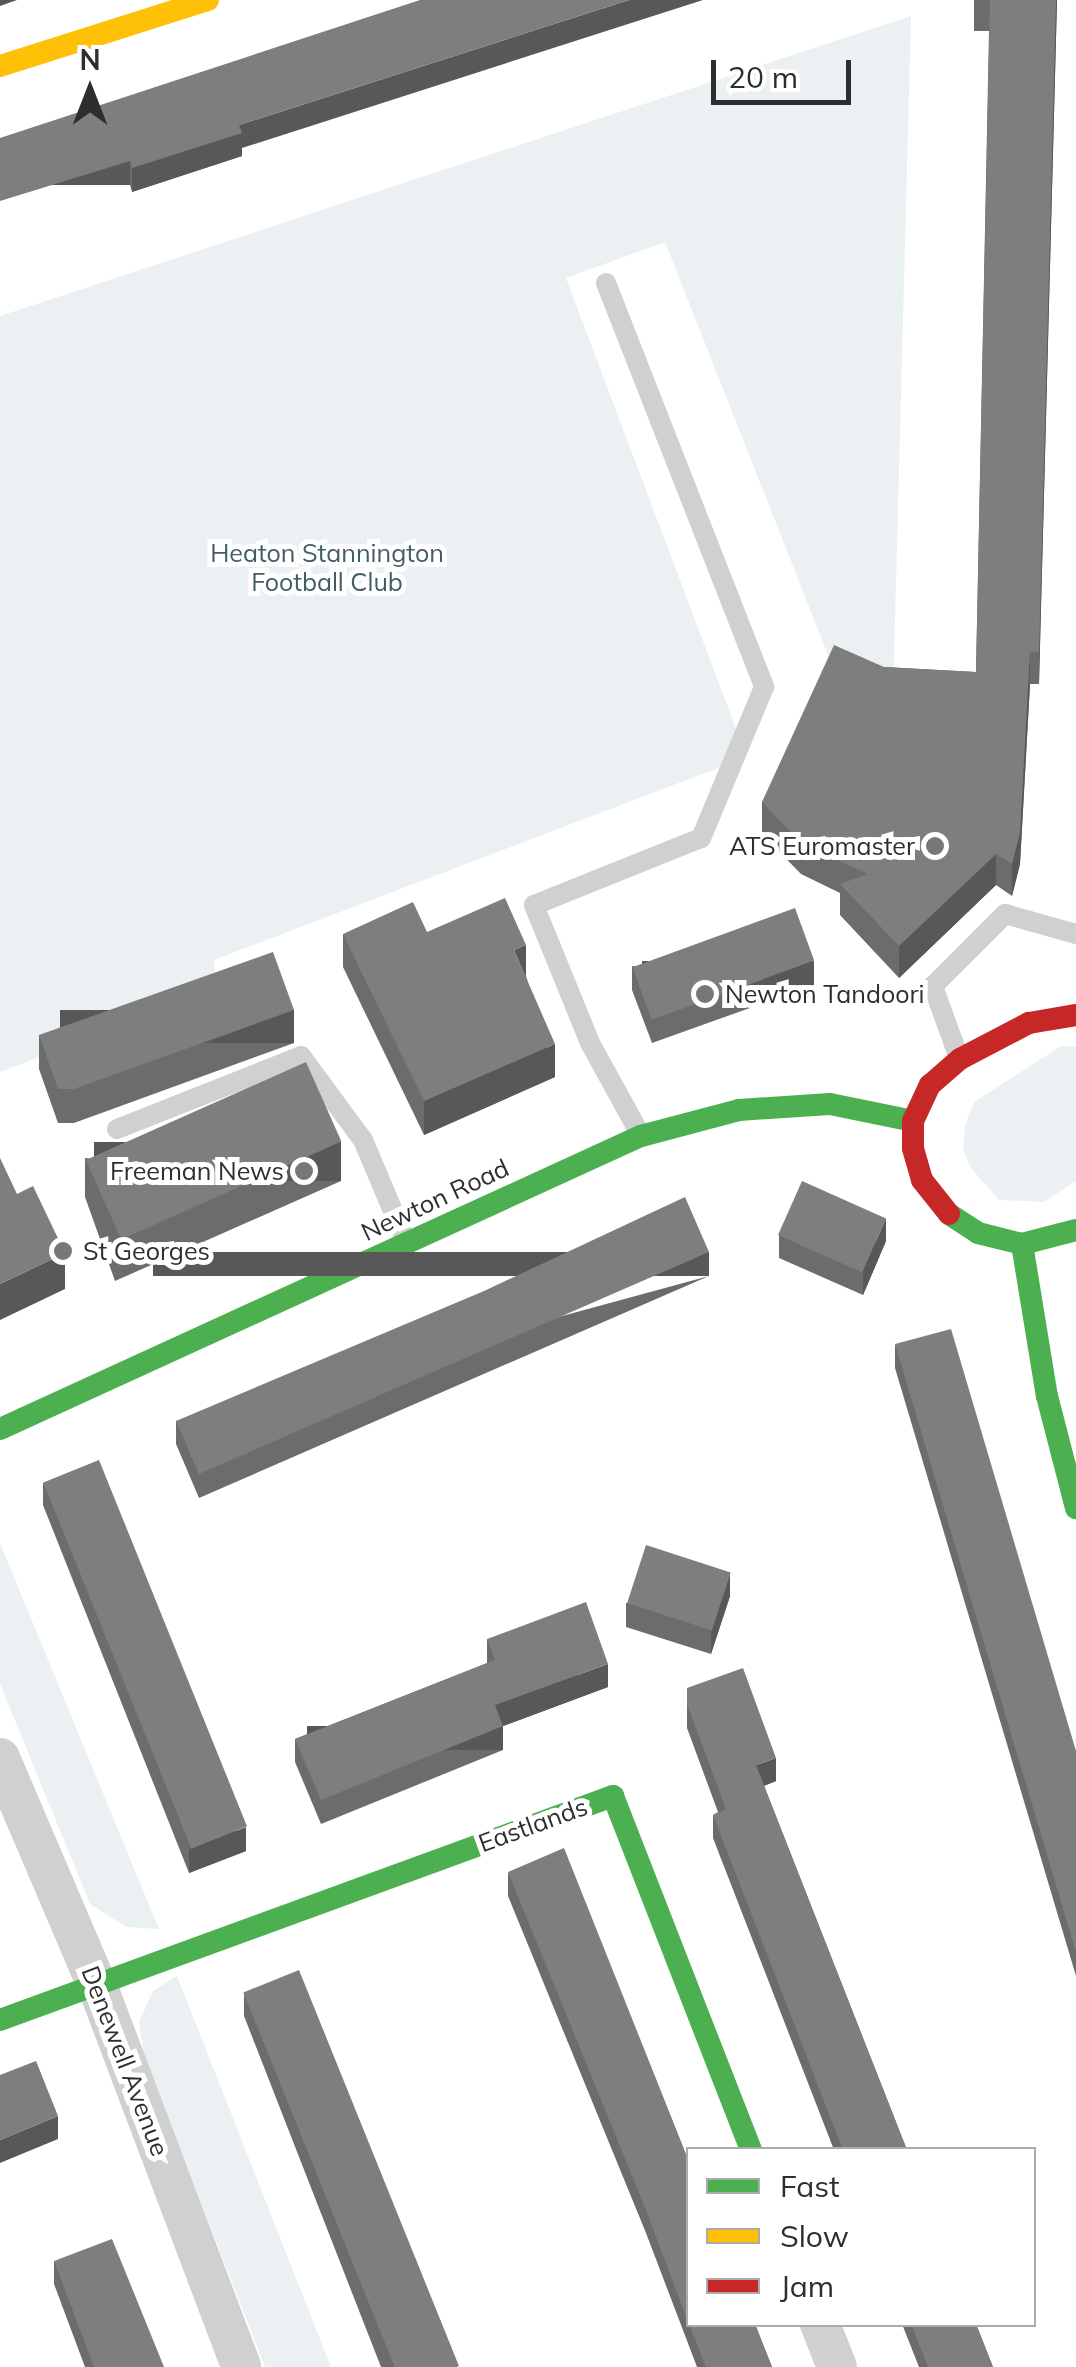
<!DOCTYPE html>
<html>
<head>
<meta charset="utf-8">
<style>
  body { margin:0 }
  #map { position:relative; width:1076px; height:2367px; overflow:hidden; background:#fff; font-family:Mulish,sans-serif }
  div>[style] { position:absolute }
  .green>* { inset:0; background:#ebf1f2 }
  .lane>* { height:20px; margin:-10px; padding:0 10px; transform-origin:10px; border-radius:10px; background:#d0d0d0 }
  .street>* { height:40px; margin:-20px; padding:0 20px; transform-origin:20px; border-radius:20px; background:#d0d0d0 }
  .fast>* { height:22px; margin:-11px; padding:0 11px; transform-origin:11px; border-radius:11px; background:#4caf50 }
  .slow>* { height:22px; margin:-11px; padding:0 11px; transform-origin:11px; border-radius:11px; background:#ffc107 }
  .jam>* { height:22px; margin:-11px; padding:0 11px; transform-origin:11px; border-radius:11px; background:#c62828 }
  .wall>* { inset:0; background:#6c6c6c }
  .shaded-wall>* { inset:0; background:#585858; transform-origin:0 0 }
  .building>* { inset:0; background:#7e7e7e; transform-origin:0 0 }
  .dots>* { width:28px; height:28px; translate:-50% -50%; box-sizing:border-box; border:5px solid #fff; border-radius:50% }
  span { translate:-50% -50%; white-space:nowrap; text-align:center; line-height:1.15; -webkit-text-stroke:10px #fff; paint-order:stroke }
  .park-label { font-size:25px; color:#415d65 }
  .poi-label { font-size:25px; color:#2e2e2e }
  .right { translate:-100% -50%; text-align:right }
  .left { translate:0 -50%; text-align:left }
  .street-label { font-size:25px; color:#2e2e2e }
  .legend { position:absolute; left:686px; top:2147px; width:350px; height:180px; box-sizing:border-box; background:#fff; border:2px solid #ababab; margin:0; padding:12px 18px; list-style:none; font-size:30px; color:#2e2e2e }
  .legend li { display:flex; align-items:center; gap:20px; height:50px }
  .legend b { width:50px; border:2px solid #ababab }
  .north { position:absolute; left:40px; top:40px; width:100px; height:100px; -webkit-text-stroke:8px #fff; paint-order:stroke; rotate:0deg; font-size:28px; font-weight:700; line-height:40px; text-align:center; color:#2e2e2e }
  .north::after { content:''; display:block; margin:auto; width:35px; height:45px; background:#2e2e2e; clip-path:polygon(50% 0,100% 100%,50% 72%,0 100%) }
  .scale { position:absolute; left:711px; top:60px; width:140px; height:45px; box-sizing:border-box; border:5px solid #2e2e2e; border-top:0; padding-left:12px; font-size:30px; line-height:35px; white-space:nowrap; color:#2e2e2e; -webkit-text-stroke:8px #fff; paint-order:stroke }
</style>
</head>
<body>
<div id="map">
  <div class="green">
    <div style="clip-path:polygon(911px 16px,893px 699px,830px 660px,665px 242px,566px 278px,737px 731px,726px 765px,214px 960px,217px 989px,0 1072px,0 316px)"></div>
    <div style="clip-path:polygon(1061px 1046px,1076px 1047px,1076px 1181px,1044px 1202px,999px 1200px,971px 1168px,963px 1150px,965px 1125px,974px 1102px)"></div>
    <div style="clip-path:polygon(0 1543px,159px 1929px,126px 1927px,90px 1904px,0 1684px)"></div>
    <div style="clip-path:polygon(177px 1976px,331px 2367px,265px 2367px,144px 2056px,139px 2022px,153px 1991px)"></div>
  </div>
  <div class="lane">
    <div style="left:606px;top:283px;width:434px;rotate:68.6deg"></div>
    <div style="left:764px;top:687px;width:164px;rotate:112.6deg"></div>
    <div style="left:701px;top:838px;width:180px;rotate:158.1deg"></div>
    <div style="left:534px;top:905px;width:149px;rotate:67.9deg"></div>
    <div style="left:590px;top:1043px;width:104px;rotate:61.2deg"></div>
    <div style="left:959px;top:1058px;width:77px;rotate:-109.9deg"></div>
    <div style="left:933px;top:986px;width:102px;rotate:-45deg"></div>
    <div style="left:1005px;top:914px;width:74px;rotate:15.7deg"></div>
    <div style="left:117px;top:1129px;width:198px;rotate:-21.6deg"></div>
    <div style="left:301px;top:1056px;width:104px;rotate:53.6deg"></div>
    <div style="left:363px;top:1140px;width:111px;rotate:67.1deg"></div>
  </div>
  <div class="street">
    <div style="left:0;top:1758px;width:247px;rotate:66.9deg"></div>
    <div style="left:97px;top:1985px;width:408px;rotate:69.3deg"></div>
    <div style="left:820px;top:2324px;width:46px;rotate:68.4deg"></div>
  </div>
  <div class="fast">
    <div style="left:949px;top:1214px;width:35px;rotate:33deg"></div>
    <div style="left:978px;top:1233px;width:45px;rotate:14deg"></div>
    <div style="left:1022px;top:1244px;width:56px;rotate:-14.5deg"></div>
    <div style="left:1022px;top:1244px;width:154px;rotate:80.7deg"></div>
    <div style="left:1047px;top:1396px;width:116px;rotate:75.5deg"></div>
    <div style="left:0;top:1429px;width:705px;rotate:-24.57deg"></div>
    <div style="left:641px;top:1136px;width:101px;rotate:-14.9deg"></div>
    <div style="left:739px;top:1110px;width:91px;rotate:-3.8deg"></div>
    <div style="left:830px;top:1104px;width:85px;rotate:11.6deg"></div>
    <div style="left:0;top:2020px;width:653px;rotate:-20.07deg"></div>
    <div style="left:613px;top:1796px;width:380px;rotate:68.7deg"></div>
  </div>
  <div class="slow">
    <div style="left:0;top:66px;width:218px;rotate:-17.6deg"></div>
  </div>
  <div class="jam">
    <div style="left:949px;top:1214px;width:43px;rotate:-128.5deg"></div>
    <div style="left:922px;top:1180px;width:33px;rotate:-106deg"></div>
    <div style="left:913px;top:1148px;width:27px;rotate:-90deg"></div>
    <div style="left:913px;top:1121px;width:40px;rotate:-65deg"></div>
    <div style="left:930px;top:1085px;width:40px;rotate:-41deg"></div>
    <div style="left:960px;top:1059px;width:78px;rotate:-27.6deg"></div>
    <div style="left:1029px;top:1023px;width:48px;rotate:-9.7deg"></div>
  </div>
  <div class="wall">
    <div style="clip-path:polygon(974px 0,1057px 0,1039px 684px,1030px 684px,1020px 864px,1012px 896px,996px 885px,899px 978px,840px 915px,840px 893px,801px 874px,762px 834px,762px 802px,884px 667px,976px 672px,989px 31px,974px 31px)"></div>
    <div style="clip-path:polygon(0 138px,242px 148px,242px 156px,132px 192px,130px 185px)"></div>
    <div style="clip-path:polygon(427px 932px,526px 976px,555px 1077px,424px 1135px,343px 967px,343px 934px)"></div>
    <div style="clip-path:polygon(632px 966px,814px 985px,652px 1043px,632px 990px)"></div>
    <div style="clip-path:polygon(39px 1035px,294px 1043px,74px 1123px,58px 1123px,39px 1069px)"></div>
    <div style="clip-path:polygon(85px 1158px,341px 1181px,115px 1281px,85px 1197px)"></div>
    <div style="clip-path:polygon(779px 1235px,886px 1241px,863px 1295px,779px 1258px)"></div>
    <div style="clip-path:polygon(709px 1276px,199px 1498px,176px 1444px,176px 1421px)"></div>
    <div style="clip-path:polygon(895px 1344px,1076px 1751px,1076px 1976px,895px 1368px)"></div>
    <div style="clip-path:polygon(43px 1482px,246px 1851px,189px 1873px,43px 1505px)"></div>
    <div style="clip-path:polygon(730px 1596px,711px 1654px,626px 1627px,626px 1603px)"></div>
    <div style="clip-path:polygon(487px 1639px,608px 1687px,503px 1726px,503px 1750px,321px 1824px,295px 1762px,295px 1739px,487px 1663px)"></div>
    <div style="clip-path:polygon(687px 1704px,776px 1781px,764px 1786px,907px 2150px,834px 2150px,713px 1838px,713px 1815px,718px 1812px,687px 1728px)"></div>
    <div style="clip-path:polygon(508px 1872px,688px 2159px,688px 2324px,755px 2324px,772px 2367px,697px 2367px,646px 2233px,508px 1896px)"></div>
    <div style="clip-path:polygon(244px 1993px,457px 2367px,381px 2367px,244px 2016px)"></div>
    <div style="clip-path:polygon(54px 2261px,164px 2367px,85px 2367px,54px 2284px)"></div>
    <div style="clip-path:polygon(902px 2324px,976px 2324px,993px 2367px,919px 2367px)"></div>
  </div>
  <div class="shaded-wall">
    <div style="clip-path:polygon(0 0,17px 0,0 6px)"></div>
    <div style="clip-path:polygon(629px 0,703px 0,242px 148px,242px 156px,132px 192px,132px 168px,239px 125px)"></div>
    <div style="clip-path:polygon(1056px 0,1057px 0,1039px 684px,1039px 652px)"></div>
    <div style="left:130px;top:161px;width:24px;height:136px;rotate:90deg"></div>
    <div style="clip-path:polygon(1030px 652px,1030px 684px,1020px 864px,1012px 896px,1012px 864px)"></div>
    <div style="clip-path:polygon(996px 854px,996px 885px,899px 978px,899px 946px)"></div>
    <div style="clip-path:polygon(526px 945px,526px 978px,514px 950px)"></div>
    <div style="left:814px;top:961px;width:24px;height:172px;rotate:90deg"></div>
    <div style="left:294px;top:1010px;width:33px;height:234px;rotate:90deg"></div>
    <div style="clip-path:polygon(555px 1044px,555px 1077px,424px 1135px,424px 1101px)"></div>
    <div style="left:341px;top:1142px;width:39px;height:247px;rotate:90deg"></div>
    <div style="clip-path:polygon(886px 1218px,886px 1241px,863px 1295px,863px 1271px)"></div>
    <div style="left:709px;top:1252px;width:24px;height:556px;rotate:90deg"></div>
    <div style="clip-path:polygon(65px 1253px,65px 1289px,0 1320px,0 1284px)"></div>
    <div style="clip-path:polygon(730px 1573px,730px 1596px,711px 1654px,711px 1631px)"></div>
    <div style="clip-path:polygon(608px 1664px,608px 1687px,495px 1729px,495px 1705px)"></div>
    <div style="left:503px;top:1726px;width:24px;height:196px;rotate:90deg"></div>
    <div style="clip-path:polygon(776px 1758px,776px 1781px,756px 1789px,756px 1765px)"></div>
    <div style="clip-path:polygon(246px 1827px,246px 1851px,189px 1873px,189px 1849px)"></div>
    <div style="clip-path:polygon(58px 2116px,58px 2139px,0 2163px,0 2140px)"></div>
  </div>
  <div class="building">
    <div style="clip-path:polygon(420px 0,629px 0,239px 125px,242px 133px,132px 168px,130px 161px,0 201px,0 138px)"></div>
    <div style="clip-path:polygon(990px 0,1056px 0,1039px 652px,1030px 652px,1020px 833px,1012px 864px,996px 854px,899px 946px,840px 884px,868px 874px,801px 843px,762px 802px,834px 645px,884px 667px,976px 672px)"></div>
    <div style="clip-path:polygon(505px 898px,526px 945px,514px 950px,555px 1044px,424px 1101px,343px 934px,413px 902px,427px 932px)"></div>
    <div style="left:795px;top:908px;width:56px;height:173px;rotate:70deg"></div>
    <div style="clip-path:polygon(273px 952px,294px 1010px,74px 1089px,58px 1089px,39px 1035px)"></div>
    <div style="left:306px;top:1062px;width:87px;height:241px;rotate:66deg"></div>
    <div style="clip-path:polygon(0 1158px,17px 1194px,33px 1186px,65px 1253px,0 1284px)"></div>
    <div style="left:802px;top:1181px;width:92px;height:59px;rotate:24deg"></div>
    <div style="clip-path:polygon(685px 1197px,709px 1252px,199px 1474px,176px 1421px,484px 1291px)"></div>
    <div style="clip-path:polygon(951px 1329px,1076px 1751px,1076px 1952px,895px 1344px)"></div>
    <div style="left:99px;top:1460px;width:395px;height:60px;rotate:68deg"></div>
    <div style="left:646px;top:1545px;width:89px;height:61px;rotate:18deg"></div>
    <div style="clip-path:polygon(586px 1602px,608px 1664px,495px 1705px,503px 1726px,321px 1800px,295px 1739px,495px 1660px,487px 1639px)"></div>
    <div style="clip-path:polygon(743px 1668px,776px 1758px,756px 1765px,907px 2150px,843px 2150px,713px 1815px,726px 1809px,687px 1704px,687px 1688px)"></div>
    <div style="clip-path:polygon(564px 1848px,688px 2159px,688px 2322px,646px 2210px,508px 1872px)"></div>
    <div style="left:299px;top:1970px;width:427px;height:60px;rotate:68deg"></div>
    <div style="clip-path:polygon(36px 2061px,58px 2116px,0 2140px,0 2075px)"></div>
    <div style="clip-path:polygon(112px 2239px,164px 2367px,94px 2367px,54px 2261px)"></div>
    <div style="clip-path:polygon(689px 2324px,755px 2324px,772px 2367px,706px 2367px)"></div>
    <div style="clip-path:polygon(911px 2324px,976px 2324px,993px 2367px,928px 2367px)"></div>
  </div>
  <div class="dots">
    <div style="left:935px;top:846px;background:#777"></div>
    <div style="left:705px;top:994px;background:#777"></div>
    <div style="left:304px;top:1171px;background:#777"></div>
    <div style="left:63px;top:1251px;background:#777"></div>
  </div>
  <div class="park-label">
    <span style="left:327px;top:568px">Heaton Stannington<br>Football Club</span>
  </div>
  <div class="poi-label">
    <span class="right" style="left:915px;top:846px">ATS Euromaster</span>
    <span class="left" style="left:725px;top:994px">Newton Tandoori</span>
    <span class="right" style="left:284px;top:1171px">Freeman News</span>
    <span class="left" style="left:83px;top:1251px">St Georges</span>
  </div>
  <div class="street-label">
    <span style="left:435px;top:1200px;rotate:-25deg">Newton Road</span>
    <span style="left:533px;top:1825px;rotate:-20deg">Eastlands</span>
    <span style="left:125px;top:2061px;rotate:69deg">Denewell Avenue</span>
  </div>
  <ul class="legend">
  <li><b style="height:12px;background:#4caf50"></b>Fast</li>
  <li><b style="height:12px;background:#ffc107"></b>Slow</li>
  <li><b style="height:12px;background:#c62828"></b>Jam</li>
  </ul>
  <div class="north">N</div>
  <div class="scale">20 m</div>
</div>
</body>
</html>
